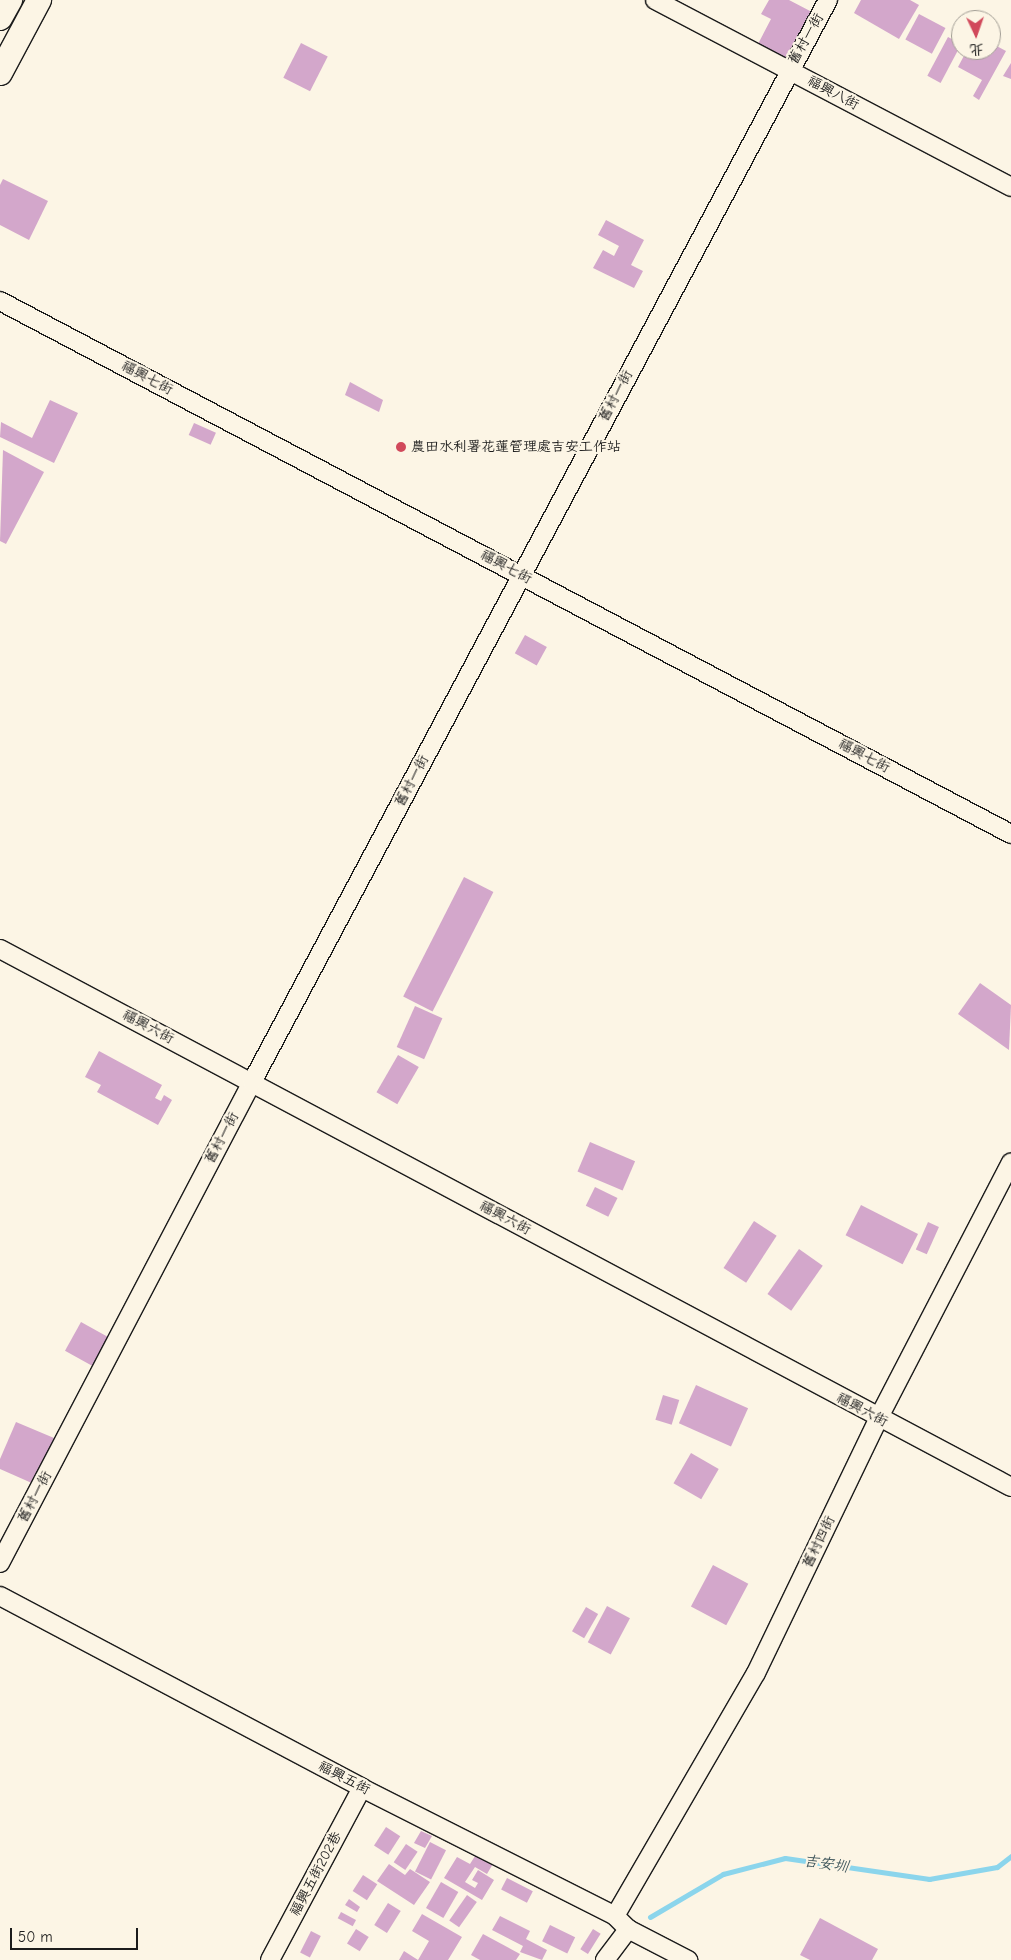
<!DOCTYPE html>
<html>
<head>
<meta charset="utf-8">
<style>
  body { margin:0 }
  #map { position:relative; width:1011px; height:1960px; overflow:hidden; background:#fcf5e5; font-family:"Comic Neue","LXGW WenKai TC",sans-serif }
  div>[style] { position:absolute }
  .stream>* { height:5px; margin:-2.5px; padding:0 2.5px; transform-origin:2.5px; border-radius:2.5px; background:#8bd5ec }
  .building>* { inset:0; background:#d3a7cb; transform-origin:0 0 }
  .roads { filter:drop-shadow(1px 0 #1c1c1c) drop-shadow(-1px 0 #1c1c1c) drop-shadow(0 1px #1c1c1c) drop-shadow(0 -1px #1c1c1c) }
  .street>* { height:18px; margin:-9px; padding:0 9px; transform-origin:9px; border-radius:9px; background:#fcf5e5 }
  .secondary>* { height:24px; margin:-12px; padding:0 12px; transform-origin:12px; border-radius:12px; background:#fcf5e5 }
  .dots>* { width:14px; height:14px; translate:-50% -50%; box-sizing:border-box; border:2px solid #fcf5e5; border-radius:50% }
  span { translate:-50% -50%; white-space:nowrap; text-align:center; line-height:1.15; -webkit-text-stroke:4.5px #fcf5e5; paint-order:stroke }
  .street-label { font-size:14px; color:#1c1c1c }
  .poi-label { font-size:14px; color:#1c1c1c }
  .left { translate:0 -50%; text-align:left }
  .water-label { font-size:15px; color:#3d545a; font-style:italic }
  .north { position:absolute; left:951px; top:10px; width:50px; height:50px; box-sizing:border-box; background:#fcf5e5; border:1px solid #a29e95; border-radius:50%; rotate:177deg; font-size:14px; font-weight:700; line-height:20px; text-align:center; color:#1c1c1c }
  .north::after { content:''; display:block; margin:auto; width:18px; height:22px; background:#d1495b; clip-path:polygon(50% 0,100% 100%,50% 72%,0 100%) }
  .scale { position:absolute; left:10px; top:1928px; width:128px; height:22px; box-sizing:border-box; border:2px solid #1c1c1c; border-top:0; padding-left:6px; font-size:15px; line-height:18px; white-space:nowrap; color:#1c1c1c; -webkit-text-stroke:4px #fcf5e5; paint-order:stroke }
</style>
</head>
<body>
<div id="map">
  <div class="stream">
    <div style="left:650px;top:1917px;width:85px;rotate:-30.5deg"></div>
    <div style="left:723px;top:1874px;width:64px;rotate:-14.5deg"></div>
    <div style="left:785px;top:1858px;width:146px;rotate:8.3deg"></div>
    <div style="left:929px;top:1879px;width:69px;rotate:-10deg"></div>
    <div style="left:997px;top:1867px;width:18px;rotate:-38deg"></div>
  </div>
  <div class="building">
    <div style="clip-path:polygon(769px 0,789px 0,812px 12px,787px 59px,758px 44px,771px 19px,761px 14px)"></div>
    <div style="clip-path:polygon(861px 0,910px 0,919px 5px,899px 39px,854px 13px)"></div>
    <div style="left:919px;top:14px;width:30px;height:29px;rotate:28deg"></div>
    <div style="left:948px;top:37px;width:15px;height:44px;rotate:28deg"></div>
    <div style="left:301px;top:43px;width:30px;height:39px;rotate:27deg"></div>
    <div style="clip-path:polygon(991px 43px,1006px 51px,979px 100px,973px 96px,982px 80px,958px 67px,967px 50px,991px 50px)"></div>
    <div style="clip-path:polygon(1011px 63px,1011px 79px,1003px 76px)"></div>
    <div style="clip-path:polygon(3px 179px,48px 201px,29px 240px,0 225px,0 185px)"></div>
    <div style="clip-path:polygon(606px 220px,644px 240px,631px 265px,643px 271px,634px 288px,593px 268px,603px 250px,614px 256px,619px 246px,598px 235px)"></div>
    <div style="clip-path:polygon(350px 382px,383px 400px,379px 412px,345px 395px)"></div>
    <div style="clip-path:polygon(50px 400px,78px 413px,54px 463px,0 437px,1px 422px,32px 438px)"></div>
    <div style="left:194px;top:423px;width:24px;height:13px;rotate:24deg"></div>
    <div style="clip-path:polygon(3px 450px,44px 472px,6px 544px,0 541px)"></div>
    <div style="left:525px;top:635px;width:25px;height:21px;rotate:29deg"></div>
    <div style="left:464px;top:877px;width:33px;height:134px;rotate:27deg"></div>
    <div style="clip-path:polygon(980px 983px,1011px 1005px,1009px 1050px,958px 1014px)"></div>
    <div style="left:415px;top:1006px;width:30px;height:45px;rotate:24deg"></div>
    <div style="clip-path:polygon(99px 1051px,162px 1085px,155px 1098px,161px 1101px,164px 1095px,172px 1100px,158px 1125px,97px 1092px,101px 1085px,85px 1077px)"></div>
    <div style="left:398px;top:1055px;width:24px;height:43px;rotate:30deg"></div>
    <div style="left:590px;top:1142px;width:49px;height:32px;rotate:23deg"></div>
    <div style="left:595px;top:1187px;width:25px;height:21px;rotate:26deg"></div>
    <div style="left:861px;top:1205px;width:64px;height:34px;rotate:27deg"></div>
    <div style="left:754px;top:1221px;width:27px;height:56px;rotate:33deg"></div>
    <div style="left:928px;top:1222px;width:12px;height:30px;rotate:24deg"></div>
    <div style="left:799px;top:1249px;width:29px;height:55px;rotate:35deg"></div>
    <div style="left:81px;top:1322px;width:35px;height:33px;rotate:29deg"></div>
    <div style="left:696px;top:1385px;width:57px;height:42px;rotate:24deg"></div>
    <div style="left:663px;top:1395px;width:17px;height:26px;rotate:17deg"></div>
    <div style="clip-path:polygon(16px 1422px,54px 1438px,34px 1484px,0 1469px,0 1459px)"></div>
    <div style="left:691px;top:1453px;width:32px;height:35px;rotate:30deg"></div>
    <div style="left:713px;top:1565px;width:40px;height:47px;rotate:28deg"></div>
    <div style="left:607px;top:1606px;width:26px;height:41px;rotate:28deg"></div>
    <div style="left:586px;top:1607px;width:14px;height:28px;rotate:30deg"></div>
    <div style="left:386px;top:1827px;width:17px;height:22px;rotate:33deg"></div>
    <div style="clip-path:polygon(421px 1831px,432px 1836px,425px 1848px,414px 1843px)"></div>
    <div style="left:430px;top:1842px;width:18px;height:33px;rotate:27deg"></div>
    <div style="left:406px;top:1844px;width:14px;height:22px;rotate:34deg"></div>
    <div style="clip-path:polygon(477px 1853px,494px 1862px,487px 1874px,475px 1867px,465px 1882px,475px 1888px,478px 1883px,472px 1880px,478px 1870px,494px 1880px,482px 1900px,444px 1878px,457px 1857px,470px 1864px)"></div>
    <div style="clip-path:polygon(389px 1864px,405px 1875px,410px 1869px,430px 1882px,414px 1905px,377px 1881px)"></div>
    <div style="left:363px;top:1875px;width:17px;height:19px;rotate:33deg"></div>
    <div style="left:507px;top:1878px;width:29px;height:13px;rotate:27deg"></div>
    <div style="left:441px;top:1882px;width:20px;height:30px;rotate:30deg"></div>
    <div style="left:467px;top:1895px;width:12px;height:31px;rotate:35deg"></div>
    <div style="clip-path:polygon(349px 1899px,360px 1907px,357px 1912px,345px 1905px)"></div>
    <div style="left:388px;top:1903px;width:15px;height:26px;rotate:32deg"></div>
    <div style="left:341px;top:1912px;width:17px;height:7px;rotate:28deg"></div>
    <div style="clip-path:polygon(422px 1914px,462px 1937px,448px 1960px,399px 1960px,404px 1951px,418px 1960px,429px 1941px,412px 1931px)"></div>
    <div style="clip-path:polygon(500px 1916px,530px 1931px,526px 1939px,547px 1950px,542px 1960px,520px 1952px,523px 1946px,492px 1930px)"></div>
    <div style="clip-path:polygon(820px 1918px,878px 1949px,872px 1960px,810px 1960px,800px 1955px)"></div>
    <div style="left:550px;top:1925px;width:28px;height:18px;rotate:26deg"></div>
    <div style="left:356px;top:1929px;width:15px;height:17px;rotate:32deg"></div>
    <div style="left:593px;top:1929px;width:9px;height:24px;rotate:32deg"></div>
    <div style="left:311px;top:1931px;width:11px;height:24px;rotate:27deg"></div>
    <div style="clip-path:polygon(483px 1934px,520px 1954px,516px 1960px,480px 1960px,471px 1955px)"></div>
  </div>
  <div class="roads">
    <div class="street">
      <div style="left:655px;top:0;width:402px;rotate:27.7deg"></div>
      <div style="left:0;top:301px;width:1143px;rotate:27.8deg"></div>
      <div style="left:0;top:949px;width:1145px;rotate:28.02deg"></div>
      <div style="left:0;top:1563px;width:543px;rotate:-62.35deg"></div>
      <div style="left:252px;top:1082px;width:1226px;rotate:-61.97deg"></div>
      <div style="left:0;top:1596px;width:410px;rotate:27.9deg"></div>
      <div style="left:362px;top:1788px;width:284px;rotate:26.8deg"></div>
      <div style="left:615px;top:1916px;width:18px;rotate:45deg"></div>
      <div style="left:628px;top:1929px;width:68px;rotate:27.3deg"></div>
      <div style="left:615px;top:1916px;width:281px;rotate:-59.9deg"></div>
      <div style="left:756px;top:1673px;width:282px;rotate:-64.3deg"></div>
      <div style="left:878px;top:1419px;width:289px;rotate:-62.6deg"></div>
      <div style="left:270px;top:1960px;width:195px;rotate:-61.9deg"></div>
      <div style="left:605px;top:1960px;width:39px;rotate:-53deg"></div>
    </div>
    <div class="secondary">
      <div style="left:0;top:18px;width:21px;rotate:-61deg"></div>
      <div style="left:0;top:73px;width:83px;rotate:-61.9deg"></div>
    </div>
  </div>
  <div class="dots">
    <div style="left:401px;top:447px;background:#d1495b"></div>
  </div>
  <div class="street-label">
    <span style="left:806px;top:39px;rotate:-60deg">舊村一街</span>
    <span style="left:833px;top:93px;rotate:28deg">福興八街</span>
    <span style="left:147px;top:378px;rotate:28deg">福興七街</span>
    <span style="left:616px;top:396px;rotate:-62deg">舊村一街</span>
    <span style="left:506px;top:567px;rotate:28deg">福興七街</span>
    <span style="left:864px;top:756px;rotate:28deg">福興七街</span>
    <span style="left:412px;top:781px;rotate:-62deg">舊村一街</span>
    <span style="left:148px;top:1027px;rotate:28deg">福興六街</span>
    <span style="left:222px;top:1138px;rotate:-62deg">舊村一街</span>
    <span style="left:505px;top:1218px;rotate:28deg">福興六街</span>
    <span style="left:862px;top:1410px;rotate:28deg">福興六街</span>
    <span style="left:35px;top:1497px;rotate:-62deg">舊村一街</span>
    <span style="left:819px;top:1542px;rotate:-64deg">舊村四街</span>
    <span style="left:344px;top:1778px;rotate:27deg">福興五街</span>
    <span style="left:316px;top:1874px;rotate:-62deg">福興五街202巷</span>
  </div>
  <div class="poi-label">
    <span class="left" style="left:411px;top:447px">農田水利署花蓮管理處吉安工作站</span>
  </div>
  <div class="water-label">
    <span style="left:826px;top:1864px;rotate:8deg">吉安圳</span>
  </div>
  <div class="north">北</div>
  <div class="scale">50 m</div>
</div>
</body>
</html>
